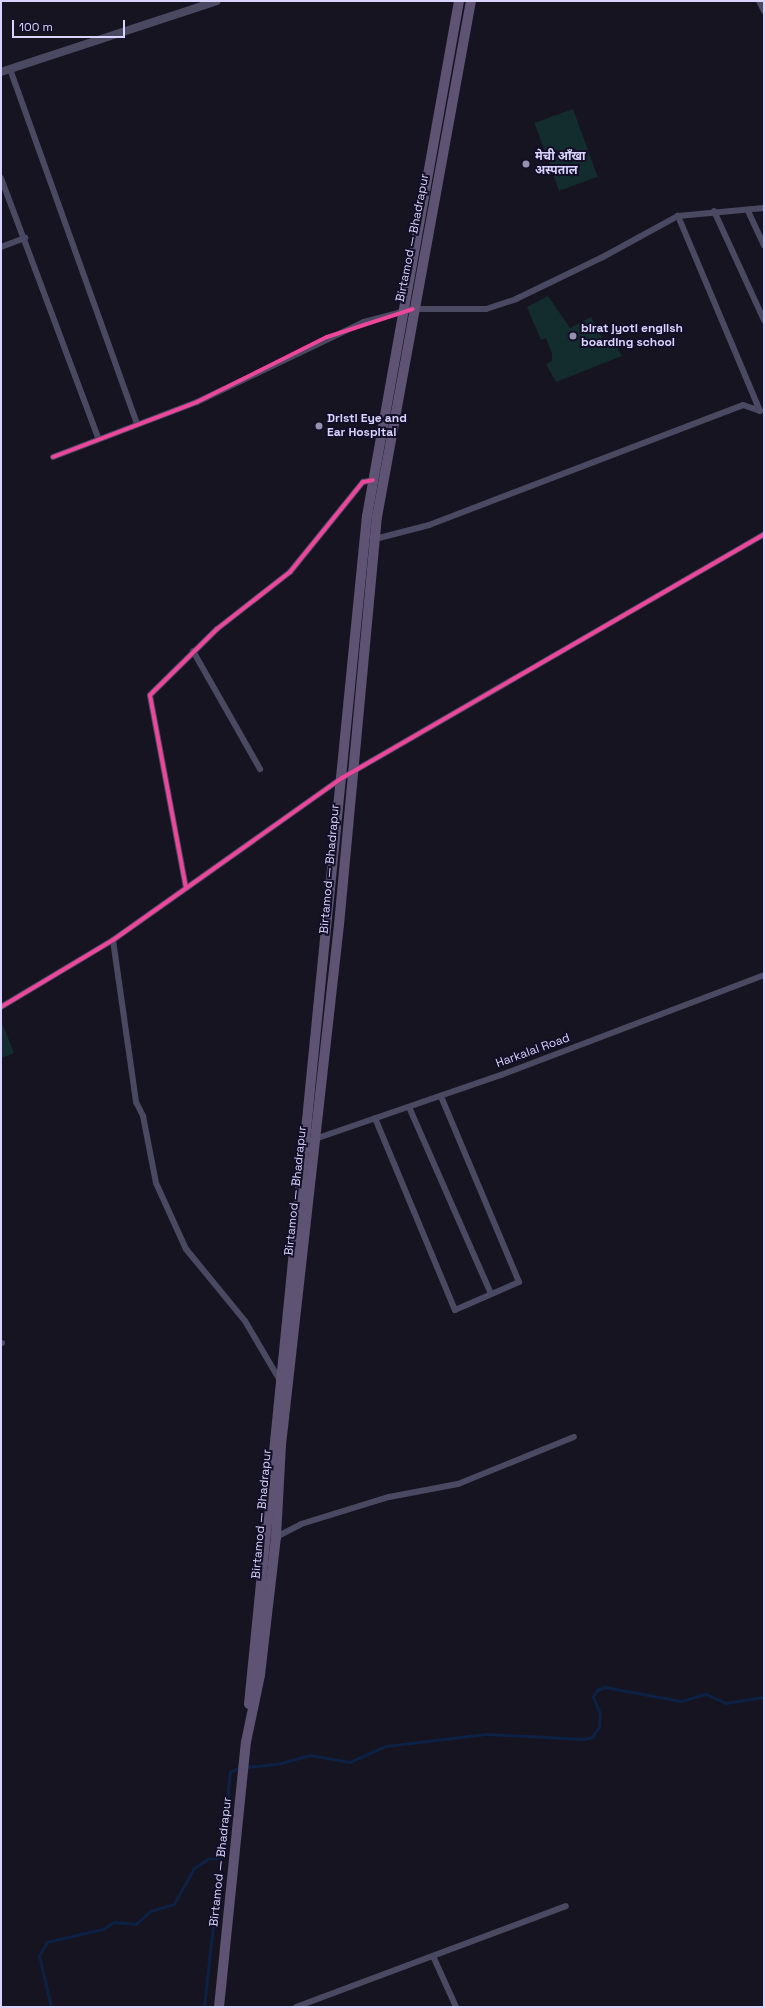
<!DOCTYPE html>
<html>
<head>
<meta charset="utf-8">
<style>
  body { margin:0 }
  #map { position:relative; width:765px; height:2008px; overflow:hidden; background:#161421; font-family:"Space Grotesk","Noto Sans Devanagari",sans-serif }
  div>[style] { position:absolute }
  .green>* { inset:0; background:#132c2d; transform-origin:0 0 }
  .stream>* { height:2.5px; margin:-1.25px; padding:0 1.25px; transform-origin:1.25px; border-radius:1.25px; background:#0d2144 }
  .minor>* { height:6px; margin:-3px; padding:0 3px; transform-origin:3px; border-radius:3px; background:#4a4962 }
  .tertiary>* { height:8px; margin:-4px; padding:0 4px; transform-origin:4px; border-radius:4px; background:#4a4962 }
  .primary>* { height:10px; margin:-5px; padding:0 5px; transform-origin:5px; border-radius:5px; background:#5e5373 }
  .cycleway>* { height:4px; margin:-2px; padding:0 2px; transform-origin:2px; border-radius:2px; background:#ed469a }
  .dots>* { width:11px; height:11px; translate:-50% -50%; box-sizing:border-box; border:2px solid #130f26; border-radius:50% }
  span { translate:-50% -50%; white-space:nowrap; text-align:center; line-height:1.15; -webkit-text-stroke:4px #130f26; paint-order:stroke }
  .poi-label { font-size:12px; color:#d9d4ff; font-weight:700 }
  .left { translate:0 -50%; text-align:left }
  .street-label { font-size:12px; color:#d9d4ff }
  .frame { position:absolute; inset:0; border:2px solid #d9d4ff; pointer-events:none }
  .scale { position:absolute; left:12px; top:20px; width:113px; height:18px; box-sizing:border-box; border:2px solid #d9d4ff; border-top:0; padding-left:5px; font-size:12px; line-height:14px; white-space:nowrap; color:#d9d4ff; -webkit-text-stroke:3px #130f26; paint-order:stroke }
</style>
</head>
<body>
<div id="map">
  <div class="green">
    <div style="left:573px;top:109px;width:72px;height:41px;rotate:70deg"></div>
    <div style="clip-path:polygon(548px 296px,570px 328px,591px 317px,604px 341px,612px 338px,622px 356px,556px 382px,546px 364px,552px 361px,552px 354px,546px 338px,541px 340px,527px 307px)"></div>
    <div style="clip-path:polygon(1px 1020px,14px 1053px,1px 1058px)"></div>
  </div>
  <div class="stream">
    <div style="left:246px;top:1767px;width:31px;rotate:-6deg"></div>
    <div style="left:277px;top:1764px;width:34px;rotate:-15deg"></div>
    <div style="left:310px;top:1755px;width:41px;rotate:9.9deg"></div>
    <div style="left:350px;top:1762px;width:39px;rotate:-24deg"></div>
    <div style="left:386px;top:1746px;width:102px;rotate:-6.8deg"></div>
    <div style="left:487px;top:1734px;width:97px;rotate:3deg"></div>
    <div style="left:584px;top:1739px;width:8px;rotate:-14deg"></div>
    <div style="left:592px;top:1737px;width:12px;rotate:-55deg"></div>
    <div style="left:599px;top:1727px;width:13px;rotate:-86deg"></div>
    <div style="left:600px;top:1714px;width:18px;rotate:-112deg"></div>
    <div style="left:593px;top:1697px;width:8px;rotate:-60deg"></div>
    <div style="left:597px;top:1690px;width:9px;rotate:-21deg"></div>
    <div style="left:605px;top:1687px;width:77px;rotate:10.4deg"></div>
    <div style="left:681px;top:1701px;width:26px;rotate:-16deg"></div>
    <div style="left:706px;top:1694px;width:22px;rotate:24deg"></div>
    <div style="left:726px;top:1703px;width:38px;rotate:-9deg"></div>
    <div style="left:51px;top:2007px;width:52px;rotate:-103.2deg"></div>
    <div style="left:39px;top:1956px;width:16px;rotate:-60deg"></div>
    <div style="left:47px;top:1942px;width:57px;rotate:-13.1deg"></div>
    <div style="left:103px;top:1929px;width:13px;rotate:-32deg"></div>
    <div style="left:114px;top:1922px;width:22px;rotate:5deg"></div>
    <div style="left:136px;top:1924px;width:20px;rotate:-41deg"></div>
    <div style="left:151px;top:1911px;width:24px;rotate:-17deg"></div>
    <div style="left:174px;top:1904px;width:41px;rotate:-60.9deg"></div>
    <div style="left:194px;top:1868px;width:17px;rotate:-33deg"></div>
    <div style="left:208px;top:1859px;width:13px"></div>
    <div style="left:204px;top:2007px;width:236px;rotate:-83.7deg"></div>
    <div style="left:230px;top:1772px;width:12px;rotate:-24deg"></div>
  </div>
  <div class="minor">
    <div style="left:759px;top:1px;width:11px;rotate:63deg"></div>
    <div style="left:10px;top:69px;width:377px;rotate:70.3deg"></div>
    <div style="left:1px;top:178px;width:278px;rotate:69.5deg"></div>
    <div style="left:714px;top:211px;width:120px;rotate:65.4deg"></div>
    <div style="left:748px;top:211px;width:38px;rotate:65deg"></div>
    <div style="left:1px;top:247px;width:26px;rotate:-21deg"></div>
    <div style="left:53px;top:457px;width:154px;rotate:-20.9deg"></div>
    <div style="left:197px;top:402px;width:185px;rotate:-25.6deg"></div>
    <div style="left:364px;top:322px;width:51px;rotate:-14.9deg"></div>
    <div style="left:413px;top:309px;width:73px"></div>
    <div style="left:486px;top:309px;width:32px;rotate:-18deg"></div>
    <div style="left:516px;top:299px;width:97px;rotate:-25.8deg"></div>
    <div style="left:603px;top:257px;width:85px;rotate:-28.7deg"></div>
    <div style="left:678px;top:216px;width:86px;rotate:-5.3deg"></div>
    <div style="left:375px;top:539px;width:56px;rotate:-14.5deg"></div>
    <div style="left:429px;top:525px;width:336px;rotate:-20.9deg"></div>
    <div style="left:743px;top:405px;width:18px;rotate:19deg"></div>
    <div style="left:760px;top:411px;width:212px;rotate:-112.8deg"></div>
    <div style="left:193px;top:651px;width:136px;rotate:60.4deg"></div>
    <div style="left:186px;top:888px;width:196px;rotate:-100.6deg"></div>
    <div style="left:150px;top:695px;width:94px;rotate:-44.6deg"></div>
    <div style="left:217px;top:629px;width:93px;rotate:-38deg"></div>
    <div style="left:290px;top:572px;width:116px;rotate:-51deg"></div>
    <div style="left:363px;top:482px;width:10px;rotate:-11deg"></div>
    <div style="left:113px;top:940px;width:164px;rotate:81.9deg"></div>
    <div style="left:136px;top:1102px;width:16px;rotate:63deg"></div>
    <div style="left:143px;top:1116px;width:68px;rotate:79deg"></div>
    <div style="left:156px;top:1183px;width:72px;rotate:65.6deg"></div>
    <div style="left:186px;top:1249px;width:93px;rotate:50.7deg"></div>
    <div style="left:245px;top:1321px;width:71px;rotate:59.5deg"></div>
    <div style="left:1px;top:1007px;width:131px;rotate:-30.9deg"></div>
    <div style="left:113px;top:940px;width:281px;rotate:-35.3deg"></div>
    <div style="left:342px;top:778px;width:487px;rotate:-30deg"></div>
    <div style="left:409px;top:1107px;width:204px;rotate:66.3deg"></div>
    <div style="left:375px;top:1118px;width:208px;rotate:67.4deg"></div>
    <div style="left:455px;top:1310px;width:70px;rotate:-23.6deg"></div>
    <div style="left:519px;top:1282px;width:202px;rotate:-112.8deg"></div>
    <div style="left:312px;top:1140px;width:200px;rotate:-19deg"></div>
    <div style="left:501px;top:1075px;width:281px;rotate:-20.8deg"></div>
    <div style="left:1px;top:1343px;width:1px"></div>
    <div style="left:276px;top:1537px;width:28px;rotate:-27deg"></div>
    <div style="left:301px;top:1524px;width:92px;rotate:-17.1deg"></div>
    <div style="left:389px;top:1497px;width:70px;rotate:-10.7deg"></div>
    <div style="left:458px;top:1484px;width:125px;rotate:-22.1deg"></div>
    <div style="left:433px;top:1956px;width:56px;rotate:65.7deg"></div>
    <div style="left:296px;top:2007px;width:288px;rotate:-20.5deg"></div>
  </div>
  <div class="tertiary">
    <div style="left:1px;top:72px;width:227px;rotate:-18.2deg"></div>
  </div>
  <div class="primary">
    <div style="left:249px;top:1704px;width:1194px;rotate:-84.33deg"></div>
    <div style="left:367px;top:516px;width:523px;rotate:-79.87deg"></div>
    <div style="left:219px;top:2007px;width:266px;rotate:-84.2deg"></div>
    <div style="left:246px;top:1742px;width:68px;rotate:-78.2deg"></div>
    <div style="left:260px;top:1675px;width:139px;rotate:-83.4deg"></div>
    <div style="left:276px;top:1537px;width:92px;rotate:-86.9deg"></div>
    <div style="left:281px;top:1445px;width:523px;rotate:-83.64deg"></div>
    <div style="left:339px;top:925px;width:410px;rotate:-84.7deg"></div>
    <div style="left:377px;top:517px;width:524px;rotate:-79.68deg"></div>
  </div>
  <div class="cycleway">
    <div style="left:53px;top:457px;width:154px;rotate:-20.9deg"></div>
    <div style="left:197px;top:402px;width:145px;rotate:-26.6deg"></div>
    <div style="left:327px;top:337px;width:90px;rotate:-18deg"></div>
    <div style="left:186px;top:888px;width:196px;rotate:-100.6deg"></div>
    <div style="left:150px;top:695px;width:94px;rotate:-44.6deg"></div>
    <div style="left:217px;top:629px;width:93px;rotate:-38deg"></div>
    <div style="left:290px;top:572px;width:116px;rotate:-51deg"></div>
    <div style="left:363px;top:482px;width:10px;rotate:-11deg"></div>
    <div style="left:1px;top:1007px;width:131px;rotate:-30.9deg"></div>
    <div style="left:113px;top:940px;width:281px;rotate:-35.3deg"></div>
    <div style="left:342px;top:778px;width:487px;rotate:-30deg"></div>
  </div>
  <div class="dots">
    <div style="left:526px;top:164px;background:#9591b1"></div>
    <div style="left:573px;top:336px;background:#9591b1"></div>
    <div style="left:319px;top:426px;background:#9591b1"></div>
  </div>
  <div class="poi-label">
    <span class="left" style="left:535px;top:164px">मेची आँखा<br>अस्पताल</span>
    <span class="left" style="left:581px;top:336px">birat jyoti english<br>boarding school</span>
    <span class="left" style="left:327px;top:426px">Dristi Eye and<br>Ear Hospital</span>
  </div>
  <div class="street-label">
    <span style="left:413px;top:238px;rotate:-79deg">Birtamod — Bhadrapur</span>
    <span style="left:330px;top:869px;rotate:-85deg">Birtamod — Bhadrapur</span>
    <span style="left:533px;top:1051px;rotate:-20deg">Harkalal Road</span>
    <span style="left:296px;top:1191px;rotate:-84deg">Birtamod — Bhadrapur</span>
    <span style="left:262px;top:1514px;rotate:-85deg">Birtamod — Bhadrapur</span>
    <span style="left:221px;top:1862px;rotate:-84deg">Birtamod — Bhadrapur</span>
  </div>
  <div class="frame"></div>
  <div class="scale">100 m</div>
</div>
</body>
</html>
